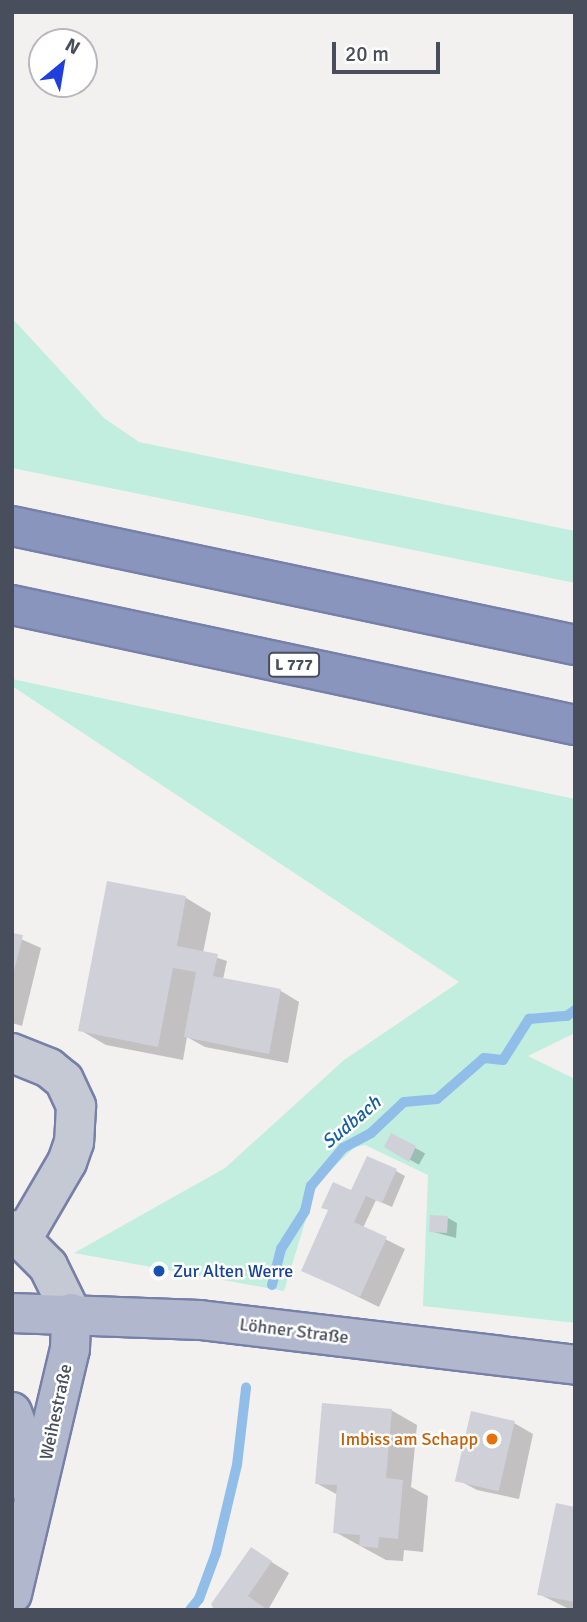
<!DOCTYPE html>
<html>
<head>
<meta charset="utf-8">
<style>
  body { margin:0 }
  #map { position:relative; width:587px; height:1622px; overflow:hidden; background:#f3f1f0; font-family:Signika,sans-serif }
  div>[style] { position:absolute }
  .green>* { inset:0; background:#c1eedf }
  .shadow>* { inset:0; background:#0003; transform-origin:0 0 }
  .stream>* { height:10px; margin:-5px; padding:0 5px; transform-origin:5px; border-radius:5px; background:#90bee9 }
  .building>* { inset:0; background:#d0d1d8; transform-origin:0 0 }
  .roads { filter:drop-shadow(2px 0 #7680a8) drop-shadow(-2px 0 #7680a8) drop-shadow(0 2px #7680a8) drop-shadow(0 -2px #7680a8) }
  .minor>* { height:38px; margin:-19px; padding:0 19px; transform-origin:19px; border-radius:19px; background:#c5c9d4 }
  .major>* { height:38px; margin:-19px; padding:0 19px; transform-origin:19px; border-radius:19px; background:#b1b8ce }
  .highway>* { height:38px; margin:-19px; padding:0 19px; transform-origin:19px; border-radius:19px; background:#8a95bd }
  .dots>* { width:19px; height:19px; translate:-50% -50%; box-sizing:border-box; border:4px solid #fff; border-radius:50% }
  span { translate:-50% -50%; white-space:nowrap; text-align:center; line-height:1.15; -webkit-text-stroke:5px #fff; paint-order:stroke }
  .shield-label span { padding:2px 5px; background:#fff; border:2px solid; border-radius:5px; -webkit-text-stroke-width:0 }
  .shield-label { font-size:16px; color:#494e5d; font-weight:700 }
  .transit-label { font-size:18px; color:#164399 }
  .left { translate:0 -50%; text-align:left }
  .street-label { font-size:18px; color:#494e5d }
  .food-label { font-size:18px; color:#c56008 }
  .right { translate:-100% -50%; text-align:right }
  .water-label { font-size:19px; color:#135fa6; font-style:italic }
  .frame { position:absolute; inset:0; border:14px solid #494e5d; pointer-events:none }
  .north { position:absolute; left:28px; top:28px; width:70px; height:70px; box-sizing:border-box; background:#fff; border:2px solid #b6b8be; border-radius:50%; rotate:30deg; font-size:19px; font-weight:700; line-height:28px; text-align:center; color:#494e5d }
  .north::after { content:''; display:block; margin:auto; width:24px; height:32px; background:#213fdc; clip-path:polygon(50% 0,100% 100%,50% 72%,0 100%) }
  .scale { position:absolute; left:332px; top:42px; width:108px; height:32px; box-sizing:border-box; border:4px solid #494e5d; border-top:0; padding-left:9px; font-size:21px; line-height:24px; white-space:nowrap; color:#494e5d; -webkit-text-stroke:5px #fff; paint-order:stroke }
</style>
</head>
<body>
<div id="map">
  <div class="green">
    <div style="clip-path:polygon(12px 318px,104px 418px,139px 442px,575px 531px,575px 583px,12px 468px)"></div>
    <div style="clip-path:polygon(12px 679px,575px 799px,575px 1033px,528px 1056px,575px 1079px,575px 1323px,423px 1306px,428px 1175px,365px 1145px,355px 1147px,317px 1183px,284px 1291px,74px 1253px,225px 1168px,344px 1060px,459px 982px,12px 686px)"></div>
  </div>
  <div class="shadow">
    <div style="clip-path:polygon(108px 884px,186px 898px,211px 913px,203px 953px,227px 961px,223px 979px,281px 991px,299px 1002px,288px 1063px,205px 1047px,187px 1037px,183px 1060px,106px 1045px,80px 1030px)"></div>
    <div style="clip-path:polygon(12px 935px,41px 948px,22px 1026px,12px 1023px)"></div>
    <div style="left:392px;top:1135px;width:38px;height:13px;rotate:29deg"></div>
    <div style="clip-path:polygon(396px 1171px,405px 1176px,392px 1207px,376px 1200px,363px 1228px,405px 1249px,379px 1307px,303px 1270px,352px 1192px)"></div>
    <div style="clip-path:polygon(448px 1218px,457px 1223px,456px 1238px,430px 1231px)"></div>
    <div style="clip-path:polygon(391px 1410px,417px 1425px,411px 1487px,428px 1496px,423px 1552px,404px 1550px,403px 1561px,386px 1560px,335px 1532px,338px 1495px,316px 1483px)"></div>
    <div style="clip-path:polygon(514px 1423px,533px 1434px,519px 1499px,477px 1490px,458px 1480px)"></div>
    <div style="clip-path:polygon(575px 1508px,575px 1610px,571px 1610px,539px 1594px)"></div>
    <div style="clip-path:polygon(251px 1549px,289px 1573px,268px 1610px,223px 1610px)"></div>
  </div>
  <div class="stream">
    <div style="left:272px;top:1285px;width:37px;rotate:-76deg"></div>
    <div style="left:281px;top:1249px;width:45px;rotate:-57.7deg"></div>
    <div style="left:305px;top:1211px;width:26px;rotate:-77deg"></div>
    <div style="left:311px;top:1186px;width:50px;rotate:-49.9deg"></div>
    <div style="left:343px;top:1148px;width:32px;rotate:-28deg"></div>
    <div style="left:371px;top:1133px;width:45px;rotate:-43.2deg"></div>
    <div style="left:404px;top:1102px;width:33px;rotate:-5deg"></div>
    <div style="left:437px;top:1099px;width:62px;rotate:-41.1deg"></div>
    <div style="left:484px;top:1058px;width:19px;rotate:6deg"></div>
    <div style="left:503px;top:1060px;width:49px;rotate:-57.6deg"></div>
    <div style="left:529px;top:1019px;width:38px;rotate:-5deg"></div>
    <div style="left:567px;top:1016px;width:10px;rotate:-37deg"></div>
    <div style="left:190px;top:1610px;width:14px;rotate:-51deg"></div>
    <div style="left:199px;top:1599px;width:49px;rotate:-69.7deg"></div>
    <div style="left:216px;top:1553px;width:90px;rotate:-76.6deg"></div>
    <div style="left:237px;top:1465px;width:78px;rotate:-83.3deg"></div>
  </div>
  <div class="building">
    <div style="clip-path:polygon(107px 881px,186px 896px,177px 946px,218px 954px,213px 976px,281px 989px,269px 1054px,184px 1037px,196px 972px,173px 968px,158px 1047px,78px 1031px)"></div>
    <div style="clip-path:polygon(12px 933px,23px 935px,13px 975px,12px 975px)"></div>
    <div style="clip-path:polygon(391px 1133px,416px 1146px,409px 1162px,384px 1147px)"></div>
    <div style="clip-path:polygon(367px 1156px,397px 1169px,382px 1203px,366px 1196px,354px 1222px,387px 1237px,360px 1297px,301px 1271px,328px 1210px,321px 1208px,333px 1182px,351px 1190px)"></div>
    <div style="left:430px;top:1215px;width:18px;height:17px;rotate:3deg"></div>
    <div style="clip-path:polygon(322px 1403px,392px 1409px,386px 1478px,403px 1480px,398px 1539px,379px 1537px,378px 1548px,359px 1546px,360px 1535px,333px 1533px,337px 1485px,315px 1484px)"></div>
    <div style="left:471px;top:1411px;width:45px;height:72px;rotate:13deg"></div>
    <div style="clip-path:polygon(556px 1503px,575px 1507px,575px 1602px,537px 1595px)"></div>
    <div style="clip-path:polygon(251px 1547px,272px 1561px,248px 1596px,268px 1610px,214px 1610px,211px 1604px)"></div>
  </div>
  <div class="roads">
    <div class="minor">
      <div style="left:12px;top:1053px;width:40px;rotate:22deg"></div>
      <div style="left:49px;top:1068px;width:19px;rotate:39deg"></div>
      <div style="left:64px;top:1080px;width:29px;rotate:65deg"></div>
      <div style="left:76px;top:1106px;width:36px;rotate:93deg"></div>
      <div style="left:74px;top:1142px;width:21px;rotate:109deg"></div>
      <div style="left:67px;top:1162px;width:89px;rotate:120.3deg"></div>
      <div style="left:12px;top:1230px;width:51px;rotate:45deg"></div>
      <div style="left:48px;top:1266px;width:52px;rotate:63.9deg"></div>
    </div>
    <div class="major">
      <div style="left:12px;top:1313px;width:188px;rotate:2.1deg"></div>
      <div style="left:200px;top:1320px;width:378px;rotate:6.8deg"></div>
      <div style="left:12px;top:1412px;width:44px;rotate:69.9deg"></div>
      <div style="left:27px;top:1453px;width:38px;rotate:83deg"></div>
      <div style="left:12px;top:1594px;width:252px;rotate:-76.7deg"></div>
      <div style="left:70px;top:1349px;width:36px;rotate:-88deg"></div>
    </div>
    <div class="highway">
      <div style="left:12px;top:526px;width:575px;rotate:11.93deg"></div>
      <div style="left:12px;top:605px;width:576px;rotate:12.03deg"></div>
    </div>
  </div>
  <div class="dots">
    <div style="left:159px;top:1271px;background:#1a4fb4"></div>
    <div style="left:492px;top:1439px;background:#e8710a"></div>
  </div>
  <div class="shield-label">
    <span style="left:294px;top:665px">L 777</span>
  </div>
  <div class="transit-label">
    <span class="left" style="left:173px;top:1271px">Zur Alten Werre</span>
  </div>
  <div class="street-label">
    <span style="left:294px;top:1331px;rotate:7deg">Löhner Straße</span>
    <span style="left:56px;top:1412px;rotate:-78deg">Weihestraße</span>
  </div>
  <div class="food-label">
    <span class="right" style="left:478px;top:1439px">Imbiss am Schapp</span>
  </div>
  <div class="water-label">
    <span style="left:352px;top:1123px;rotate:-40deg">Sudbach</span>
  </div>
  <div class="frame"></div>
  <div class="north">N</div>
  <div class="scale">20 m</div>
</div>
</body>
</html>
